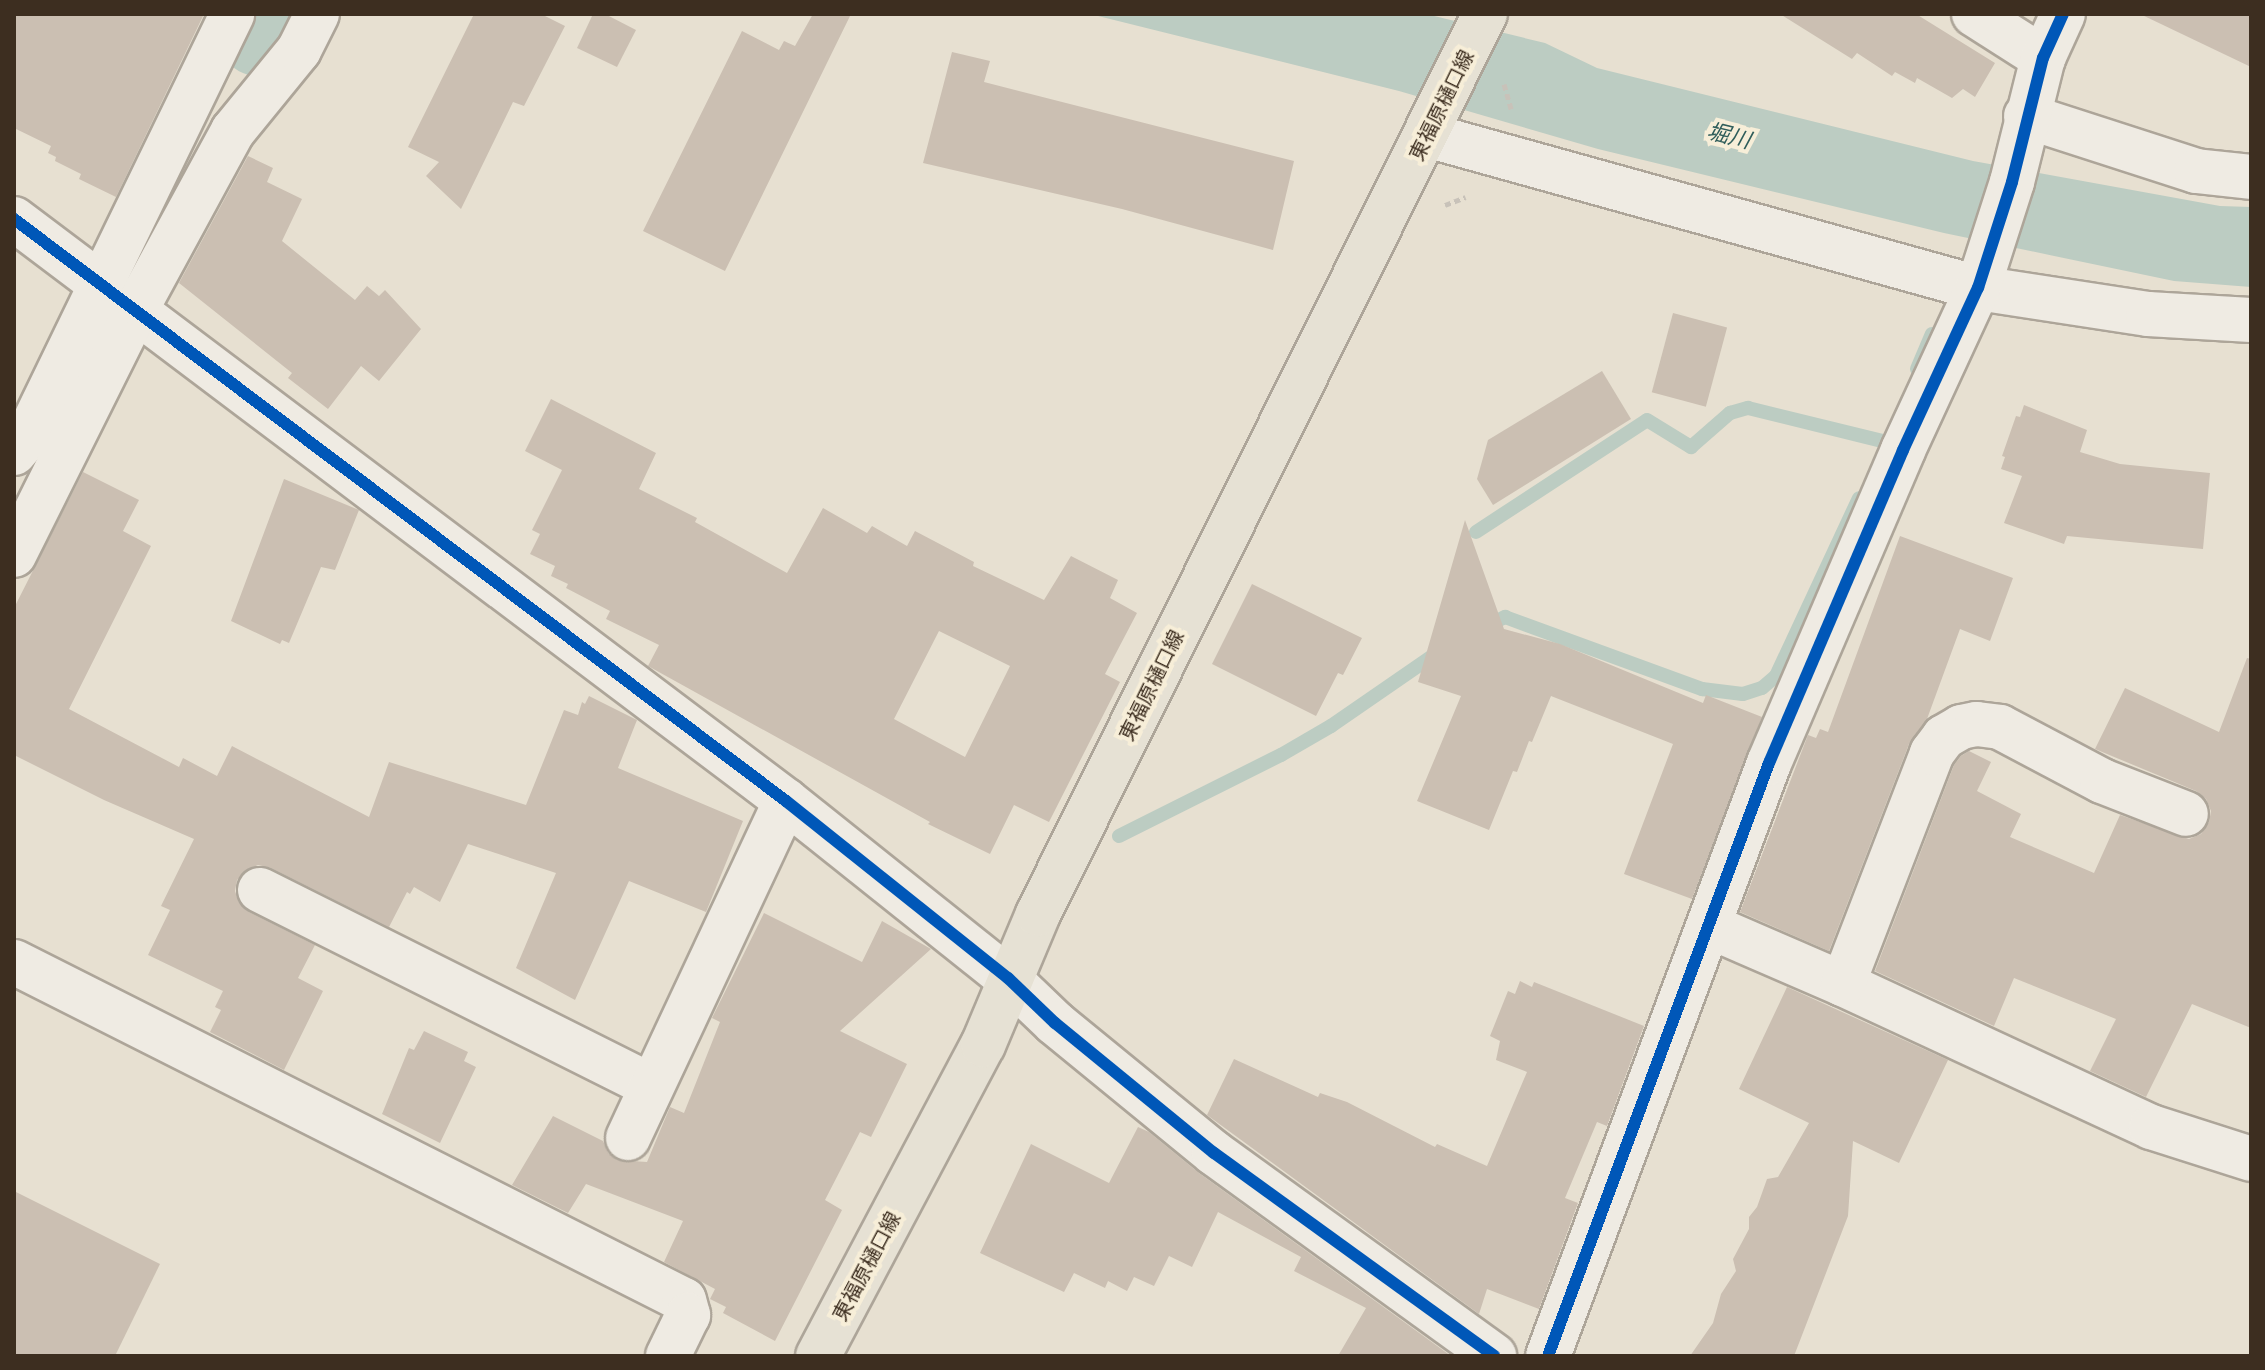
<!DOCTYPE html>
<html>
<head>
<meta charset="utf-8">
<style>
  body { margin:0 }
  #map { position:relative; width:2265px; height:1370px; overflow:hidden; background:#e7e0d1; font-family:"IBM Plex Serif","Noto Sans JP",serif }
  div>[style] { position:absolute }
  .water>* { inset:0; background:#bcccc2 }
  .stream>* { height:14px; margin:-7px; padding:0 7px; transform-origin:7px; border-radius:7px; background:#bcccc2 }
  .river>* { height:88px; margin:-44px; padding:0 44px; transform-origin:44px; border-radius:44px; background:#bcccc2 }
  .building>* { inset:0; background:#cbbfb2; transform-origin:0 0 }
  .path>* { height:5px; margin-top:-2.5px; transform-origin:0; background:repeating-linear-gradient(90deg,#c8c2b9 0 6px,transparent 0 10px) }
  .roads { filter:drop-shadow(2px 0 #ada599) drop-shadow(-2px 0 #ada599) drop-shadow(0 2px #ada599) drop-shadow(0 -2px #ada599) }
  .minor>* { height:44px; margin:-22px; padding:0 22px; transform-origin:22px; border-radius:22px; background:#efebe3 }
  .major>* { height:44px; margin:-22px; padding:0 22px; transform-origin:22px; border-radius:22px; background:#e6e1d4 }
  .cycleway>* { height:12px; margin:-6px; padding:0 6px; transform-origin:6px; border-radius:6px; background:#0057b8 }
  span { translate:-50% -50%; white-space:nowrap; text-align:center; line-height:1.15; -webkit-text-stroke:8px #f7eed8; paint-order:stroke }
  .street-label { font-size:20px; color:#3d2e20 }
  .water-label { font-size:22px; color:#2f5d5a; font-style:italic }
  .frame { position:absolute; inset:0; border:16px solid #3d2e20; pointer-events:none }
</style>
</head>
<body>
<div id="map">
  <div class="water">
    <div style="clip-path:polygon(1090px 14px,1426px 14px,1545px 43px,1597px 68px,1973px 161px,2220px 206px,2251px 207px,2251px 287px,2174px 281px,1944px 233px,1598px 149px,1399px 91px)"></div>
  </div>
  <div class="stream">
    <div style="left:1917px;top:369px;width:38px;rotate:-67deg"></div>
    <div style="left:1476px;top:532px;width:204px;rotate:-33.2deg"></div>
    <div style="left:1647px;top:420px;width:52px;rotate:31.5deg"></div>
    <div style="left:1691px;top:447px;width:52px;rotate:-41.1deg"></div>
    <div style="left:1730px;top:413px;width:19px;rotate:-16deg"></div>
    <div style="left:1748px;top:408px;width:142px;rotate:13.8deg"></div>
    <div style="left:1483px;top:628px;width:25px;rotate:-27deg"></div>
    <div style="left:1505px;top:617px;width:210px;rotate:20.1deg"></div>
    <div style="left:1702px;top:689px;width:41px;rotate:7deg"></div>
    <div style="left:1743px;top:694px;width:20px;rotate:-18deg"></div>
    <div style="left:1762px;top:688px;width:18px;rotate:-41deg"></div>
    <div style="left:1776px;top:676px;width:196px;rotate:-65deg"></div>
    <div style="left:1119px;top:836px;width:181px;rotate:-26.6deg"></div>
    <div style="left:1281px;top:755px;width:58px;rotate:-30.1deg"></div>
    <div style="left:1331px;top:726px;width:129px;rotate:-34.6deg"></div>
  </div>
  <div class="river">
    <div style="left:259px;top:32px;width:20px;rotate:-63deg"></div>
  </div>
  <div class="building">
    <div style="clip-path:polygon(14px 14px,204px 14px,116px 197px,79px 179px,81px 174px,55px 161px,56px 157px,48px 153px,51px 146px,14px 128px)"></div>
    <div style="clip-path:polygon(474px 14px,541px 14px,565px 26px,524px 106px,513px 102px,461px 209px,426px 176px,439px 162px,408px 147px)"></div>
    <div style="clip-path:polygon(593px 14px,605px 14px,636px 30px,617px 67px,577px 48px)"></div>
    <div style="clip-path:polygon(813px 14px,851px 14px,725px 271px,643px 231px,742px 31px,779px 50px,784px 41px,795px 46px)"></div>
    <div style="clip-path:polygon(1780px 14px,1916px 14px,1995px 63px,1975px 97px,1963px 89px,1952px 98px,1917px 78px,1915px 83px,1895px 72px,1892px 76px,1857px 53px,1852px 59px)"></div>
    <div style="clip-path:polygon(2140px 14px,2251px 14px,2251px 67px)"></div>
    <div style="clip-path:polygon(952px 52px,990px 61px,984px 82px,1294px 161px,1273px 250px,1122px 209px,923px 163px)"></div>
    <div style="clip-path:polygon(248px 156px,273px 168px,267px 182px,302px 199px,282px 241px,355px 300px,367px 286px,379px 296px,385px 290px,421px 329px,379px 381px,361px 366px,328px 409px,288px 378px,292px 373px,179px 283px)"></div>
    <div style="left:1673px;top:313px;width:56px;height:82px;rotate:15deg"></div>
    <div style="clip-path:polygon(1602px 371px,1631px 419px,1493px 505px,1477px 479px,1488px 440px)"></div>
    <div style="clip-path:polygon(evenodd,551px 399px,656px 453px,639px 489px,697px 518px,695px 522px,787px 573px,823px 508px,867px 533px,872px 526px,907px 546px,915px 531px,974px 562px,973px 566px,1044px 600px,1071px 556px,1118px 580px,1110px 598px,1137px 613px,1105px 674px,1120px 682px,1049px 822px,1014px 805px,990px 854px,928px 824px,930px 822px,648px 666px,659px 645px,606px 619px,610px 611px,566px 588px,568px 584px,551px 576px,555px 566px,530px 554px,540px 534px,532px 530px,562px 470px,525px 451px,551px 399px,939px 631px,1010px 666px,965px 757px,894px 719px,939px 631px)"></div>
    <div style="clip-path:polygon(2024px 405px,2087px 430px,2080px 452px,2120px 464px,2210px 473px,2203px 549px,2067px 536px,2064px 544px,2004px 523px,2022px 476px,2001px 469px,2005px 457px,2002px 456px,2016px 416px,2020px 417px)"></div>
    <div style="clip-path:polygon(83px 472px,139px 500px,123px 531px,151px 546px,69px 709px,179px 767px,183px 758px,217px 776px,232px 746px,369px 817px,389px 762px,526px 805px,564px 710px,578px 715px,582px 702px,585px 704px,589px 696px,637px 720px,618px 768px,743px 821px,706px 912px,629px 881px,575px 1000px,516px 968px,556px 873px,468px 844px,440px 902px,414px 887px,410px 894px,407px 892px,389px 927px,271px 868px,258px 865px,246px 870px,237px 880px,235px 891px,239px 903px,249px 912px,315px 945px,298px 978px,323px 991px,284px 1070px,210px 1032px,221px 1010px,215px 1007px,223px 991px,148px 955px,170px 910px,161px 906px,194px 839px,104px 800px,14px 755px,14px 608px)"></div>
    <div style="clip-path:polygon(284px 479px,359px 510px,335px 570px,321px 567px,289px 643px,282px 640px,280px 644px,231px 621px)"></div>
    <div style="clip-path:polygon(1465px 520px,1504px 629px,1560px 644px,1703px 703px,1706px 695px,1762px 717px,1692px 899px,1624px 874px,1673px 744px,1551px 696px,1532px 742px,1529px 741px,1517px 772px,1513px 771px,1489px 830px,1417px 801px,1461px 696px,1418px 682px)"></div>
    <div style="clip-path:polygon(1900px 536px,2013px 578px,1990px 641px,1960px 629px,1927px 719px,1909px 744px,1829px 951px,1740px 912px,1808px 735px,1816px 738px,1820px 729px,1828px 732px)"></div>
    <div style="clip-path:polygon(1252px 584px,1362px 638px,1343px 675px,1338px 673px,1316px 716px,1212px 664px)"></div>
    <div style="clip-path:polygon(2247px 658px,2251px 659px,2251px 1028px,2192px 1004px,2146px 1097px,2090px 1071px,2116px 1019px,2014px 978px,1994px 1026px,1875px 971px,1954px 765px,1961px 756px,1969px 751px,1991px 762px,1977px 791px,2021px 814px,2010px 837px,2094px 873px,2120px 815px,2189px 839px,2201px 834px,2209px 822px,2211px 811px,2206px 799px,2196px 791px,2095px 749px,2125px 688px,2219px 732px)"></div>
    <div style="clip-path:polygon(764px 913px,862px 962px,882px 921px,931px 949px,840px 1031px,907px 1064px,871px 1137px,860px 1132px,825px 1200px,842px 1210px,775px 1341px,723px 1313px,726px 1307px,710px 1299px,715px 1289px,664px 1262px,683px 1221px,586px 1184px,568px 1213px,512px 1185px,553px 1116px,603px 1141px,608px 1153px,617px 1160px,647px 1162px,670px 1107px,684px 1113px,720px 1022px,712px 1018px)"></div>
    <div style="clip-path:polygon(1520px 981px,1532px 987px,1534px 982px,1644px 1026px,1607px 1126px,1597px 1122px,1565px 1198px,1578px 1203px,1539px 1309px,1487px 1289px,1479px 1314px,1207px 1115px,1234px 1059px,1318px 1097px,1320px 1093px,1347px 1102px,1435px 1147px,1437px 1144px,1487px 1166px,1527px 1072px,1496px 1060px,1500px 1041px,1490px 1036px,1508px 991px,1515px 994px)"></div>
    <div style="clip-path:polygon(1787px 987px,1948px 1060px,1899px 1163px,1853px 1141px,1848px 1216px,1794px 1356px,1690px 1356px,1713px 1323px,1721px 1294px,1736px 1271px,1733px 1259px,1749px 1229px,1749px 1217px,1757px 1207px,1767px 1179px,1778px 1177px,1809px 1123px,1739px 1089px)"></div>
    <div style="clip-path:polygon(424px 1031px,468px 1052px,464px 1061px,476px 1067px,440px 1143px,382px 1114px,409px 1048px,414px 1050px)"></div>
    <div style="clip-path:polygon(1138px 1127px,1149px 1132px,1199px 1173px,1451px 1356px,1338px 1356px,1366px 1308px,1294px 1271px,1301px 1257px,1218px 1212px,1192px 1267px,1169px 1256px,1154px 1286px,1134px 1277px,1127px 1291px,1108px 1281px,1105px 1288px,1074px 1273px,1064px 1292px,980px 1253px,1031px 1144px,1109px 1183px)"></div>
    <div style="clip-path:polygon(14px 1191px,160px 1264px,115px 1356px,14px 1356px)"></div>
  </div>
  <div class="path">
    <div style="left:1504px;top:84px;width:26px;rotate:74deg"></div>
    <div style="left:1445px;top:205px;width:22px;rotate:-21deg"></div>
  </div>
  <div class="roads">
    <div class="minor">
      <div style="left:1974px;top:14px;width:82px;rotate:32.5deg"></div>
      <div style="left:2026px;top:116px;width:179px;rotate:17.9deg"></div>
      <div style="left:2196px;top:171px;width:55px;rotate:6.2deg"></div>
      <div style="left:1427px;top:135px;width:572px;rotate:15.52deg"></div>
      <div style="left:1978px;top:288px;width:172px;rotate:8.7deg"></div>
      <div style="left:2148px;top:314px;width:103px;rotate:3.3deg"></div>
      <div style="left:14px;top:219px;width:967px;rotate:37.01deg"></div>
      <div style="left:786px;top:801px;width:284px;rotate:38.6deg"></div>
      <div style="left:1008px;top:978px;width:65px;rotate:43.8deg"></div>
      <div style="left:1055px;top:1023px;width:205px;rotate:39.3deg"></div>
      <div style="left:1214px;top:1153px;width:346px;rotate:35.9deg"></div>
      <div style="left:14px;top:453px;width:18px;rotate:-49deg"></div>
      <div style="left:26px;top:439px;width:472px;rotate:-64.1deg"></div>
      <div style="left:14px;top:555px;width:280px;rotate:-63.5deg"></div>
      <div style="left:139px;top:304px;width:197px;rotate:-61.5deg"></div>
      <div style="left:233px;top:131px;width:104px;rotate:-50.8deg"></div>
      <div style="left:299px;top:50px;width:40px;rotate:-63.4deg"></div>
      <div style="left:260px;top:890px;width:438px;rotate:26.6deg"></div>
      <div style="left:1709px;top:926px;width:146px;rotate:23.4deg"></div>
      <div style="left:1843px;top:984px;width:340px;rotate:24.9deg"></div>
      <div style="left:2151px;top:1127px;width:105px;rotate:17.7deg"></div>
      <div style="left:14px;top:962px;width:750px;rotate:26.77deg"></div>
      <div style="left:684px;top:1300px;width:16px;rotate:75deg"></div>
      <div style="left:688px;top:1315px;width:46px;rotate:116deg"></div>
      <div style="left:1843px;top:984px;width:248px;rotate:-68.9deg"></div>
      <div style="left:1932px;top:753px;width:20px;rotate:-53deg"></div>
      <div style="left:1944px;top:737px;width:20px;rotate:-30deg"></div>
      <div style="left:1961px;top:727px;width:16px;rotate:-11deg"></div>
      <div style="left:1977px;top:724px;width:23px;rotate:7deg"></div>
      <div style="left:2000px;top:727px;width:115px;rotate:27.9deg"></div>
      <div style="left:2102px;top:781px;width:90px;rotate:21.4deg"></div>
      <div style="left:628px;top:1138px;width:372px;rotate:-64.9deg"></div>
      <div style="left:1548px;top:1356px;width:633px;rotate:-69.56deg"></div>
      <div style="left:1769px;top:763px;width:340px;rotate:-66.8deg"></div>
      <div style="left:1903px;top:450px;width:179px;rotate:-65.2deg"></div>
      <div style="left:1978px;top:288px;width:111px;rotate:-72.2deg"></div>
      <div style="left:2012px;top:182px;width:128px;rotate:-76deg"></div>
      <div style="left:2043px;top:58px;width:48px;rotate:-65.6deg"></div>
    </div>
    <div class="major">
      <div style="left:818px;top:1356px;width:352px;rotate:-62.1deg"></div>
      <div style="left:983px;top:1045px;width:142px;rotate:-67.2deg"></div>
      <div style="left:1038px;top:914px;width:1005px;rotate:-63.59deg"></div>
    </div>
  </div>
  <div class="cycleway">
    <div style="left:14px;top:219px;width:967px;rotate:37.01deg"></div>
    <div style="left:786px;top:801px;width:284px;rotate:38.6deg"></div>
    <div style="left:1008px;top:978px;width:65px;rotate:43.8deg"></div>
    <div style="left:1055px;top:1023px;width:205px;rotate:39.3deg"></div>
    <div style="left:1214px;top:1153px;width:346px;rotate:35.9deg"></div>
    <div style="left:1548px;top:1356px;width:633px;rotate:-69.56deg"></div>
    <div style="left:1769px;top:763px;width:340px;rotate:-66.8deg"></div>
    <div style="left:1903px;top:450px;width:179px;rotate:-65.2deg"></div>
    <div style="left:1978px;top:288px;width:111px;rotate:-72.2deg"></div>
    <div style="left:2012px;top:182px;width:128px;rotate:-76deg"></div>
    <div style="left:2043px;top:58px;width:48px;rotate:-65.6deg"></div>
  </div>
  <div class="street-label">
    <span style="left:1441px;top:105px;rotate:-64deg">東福原樋口線</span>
    <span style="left:1151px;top:685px;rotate:-64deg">東福原樋口線</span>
    <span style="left:866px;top:1266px;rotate:-62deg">東福原樋口線</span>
  </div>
  <div class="water-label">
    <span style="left:1729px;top:135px;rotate:14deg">堀川</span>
  </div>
  <div class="frame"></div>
</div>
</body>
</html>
